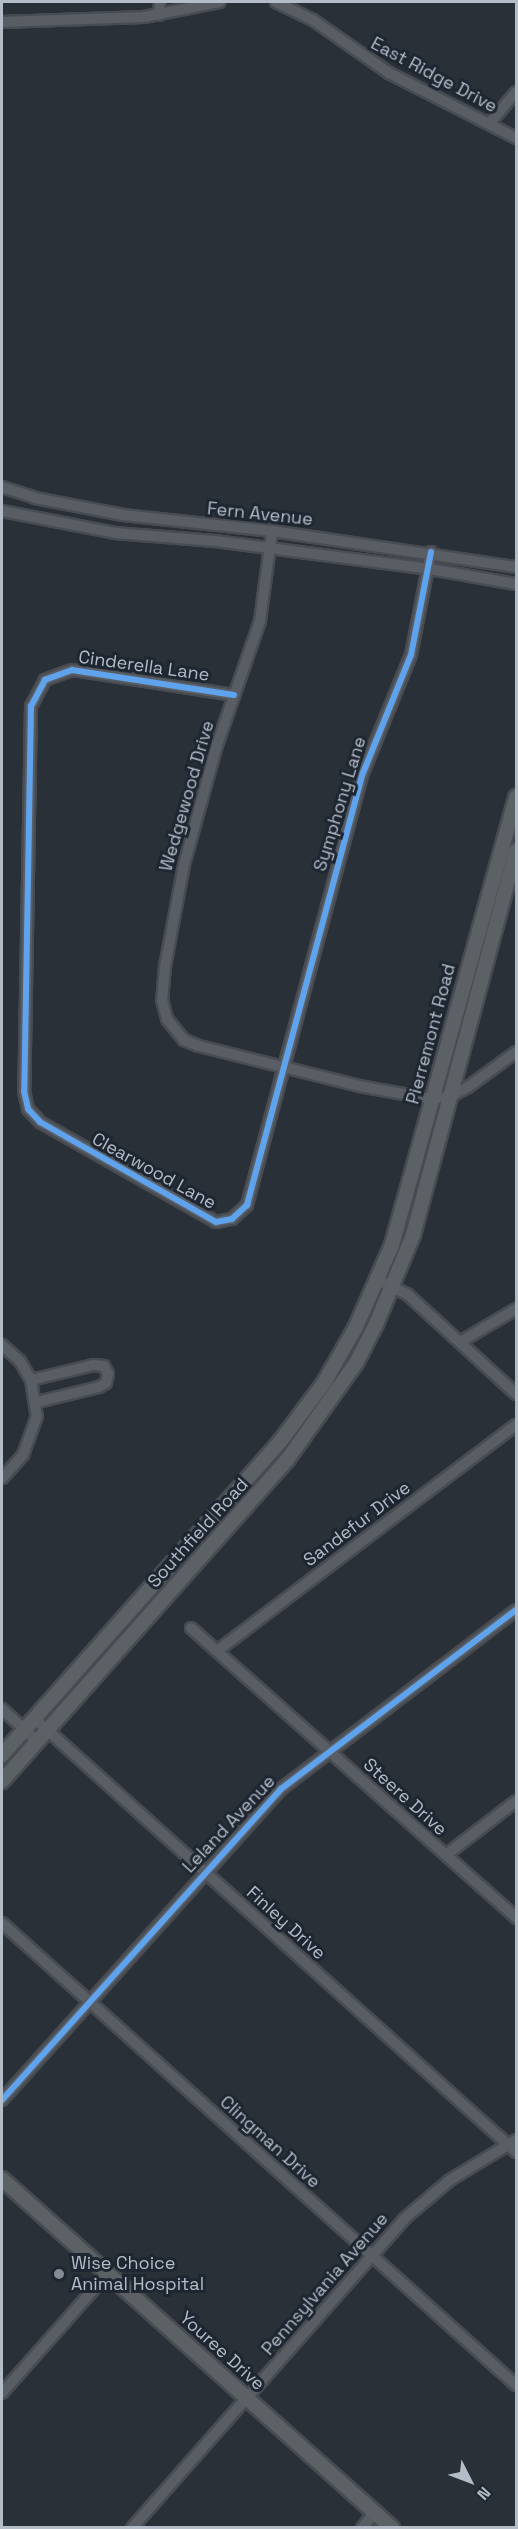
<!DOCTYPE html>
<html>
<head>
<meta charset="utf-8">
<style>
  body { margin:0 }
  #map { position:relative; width:518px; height:2529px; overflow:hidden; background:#2a3037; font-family:"Space Grotesk",sans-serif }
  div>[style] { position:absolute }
  .roads { filter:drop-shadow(2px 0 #484c52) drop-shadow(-2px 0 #484c52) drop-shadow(0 2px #484c52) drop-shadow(0 -2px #484c52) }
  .minor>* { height:10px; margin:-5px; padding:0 5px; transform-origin:5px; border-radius:5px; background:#595e65 }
  .major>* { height:14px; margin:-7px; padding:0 7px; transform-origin:7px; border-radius:7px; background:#5c6166 }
  .cycleway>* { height:6px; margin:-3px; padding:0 3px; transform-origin:3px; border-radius:3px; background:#60a3ed }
  .dots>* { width:16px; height:16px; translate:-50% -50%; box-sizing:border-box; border:3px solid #1e2631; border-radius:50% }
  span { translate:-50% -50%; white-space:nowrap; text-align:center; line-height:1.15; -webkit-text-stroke:6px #1e2631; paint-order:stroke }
  .street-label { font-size:18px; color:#b4bcc7 }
  .poi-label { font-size:18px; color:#b4bcc7 }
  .left { translate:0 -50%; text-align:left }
  .frame { position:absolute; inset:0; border:3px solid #b4bcc7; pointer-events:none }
  .north { position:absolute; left:440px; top:2451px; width:60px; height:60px; -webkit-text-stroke:4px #1e2631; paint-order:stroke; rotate:132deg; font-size:16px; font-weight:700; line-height:24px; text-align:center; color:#b4bcc7 }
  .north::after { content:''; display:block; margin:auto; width:21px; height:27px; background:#b4bcc7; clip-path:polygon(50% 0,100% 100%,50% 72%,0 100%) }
</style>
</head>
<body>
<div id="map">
  <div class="roads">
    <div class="minor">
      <div style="left:276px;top:2px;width:41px;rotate:25.9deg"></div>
      <div style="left:313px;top:20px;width:93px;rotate:34.9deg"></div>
      <div style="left:389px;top:73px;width:143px;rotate:27.1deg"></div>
      <div style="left:159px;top:15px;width:13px;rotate:-86deg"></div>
      <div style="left:2px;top:22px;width:142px;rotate:-2deg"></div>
      <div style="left:144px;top:17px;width:77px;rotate:-11.2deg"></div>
      <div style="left:490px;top:123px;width:40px;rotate:-50deg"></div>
      <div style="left:2px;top:487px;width:35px;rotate:18deg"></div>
      <div style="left:35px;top:498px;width:90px;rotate:10.9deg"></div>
      <div style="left:123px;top:515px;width:150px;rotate:6.1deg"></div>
      <div style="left:272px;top:531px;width:247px;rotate:8.4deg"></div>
      <div style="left:2px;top:511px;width:115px;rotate:11deg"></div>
      <div style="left:115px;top:533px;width:100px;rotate:4.6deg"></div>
      <div style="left:215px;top:541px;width:217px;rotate:7.4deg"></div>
      <div style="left:430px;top:569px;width:87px;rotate:9.9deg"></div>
      <div style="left:272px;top:531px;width:91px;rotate:97.6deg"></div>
      <div style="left:260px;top:621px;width:131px;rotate:109.1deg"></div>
      <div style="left:217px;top:745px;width:124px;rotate:105.4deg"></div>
      <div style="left:184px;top:865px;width:104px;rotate:100.6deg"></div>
      <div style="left:165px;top:967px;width:33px;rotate:95deg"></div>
      <div style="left:162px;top:1000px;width:20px;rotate:75deg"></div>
      <div style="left:167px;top:1019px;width:27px;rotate:51deg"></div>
      <div style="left:184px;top:1040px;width:16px;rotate:22deg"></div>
      <div style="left:199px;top:1046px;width:165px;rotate:14deg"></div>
      <div style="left:359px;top:1086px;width:73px;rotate:10.2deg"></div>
      <div style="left:431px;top:1099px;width:20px;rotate:-9deg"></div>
      <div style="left:451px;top:1096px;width:19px;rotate:-28deg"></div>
      <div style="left:468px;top:1087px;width:59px;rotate:-36.1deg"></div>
      <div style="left:234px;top:695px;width:164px;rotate:-171.2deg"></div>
      <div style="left:72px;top:670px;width:29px;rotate:160deg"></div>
      <div style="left:45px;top:680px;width:30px;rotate:118deg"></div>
      <div style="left:31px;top:706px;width:385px;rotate:91deg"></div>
      <div style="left:24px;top:1091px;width:18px;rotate:77deg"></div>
      <div style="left:28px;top:1109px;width:18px;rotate:47deg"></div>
      <div style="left:40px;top:1122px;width:202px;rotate:29.6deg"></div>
      <div style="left:216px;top:1222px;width:16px;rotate:-11deg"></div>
      <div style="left:232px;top:1219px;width:21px;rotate:-43deg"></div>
      <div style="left:247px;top:1205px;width:447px;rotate:-75deg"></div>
      <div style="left:363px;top:773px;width:127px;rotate:-67.9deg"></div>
      <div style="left:411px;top:655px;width:105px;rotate:-79deg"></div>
      <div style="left:378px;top:1280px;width:32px;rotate:26deg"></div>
      <div style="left:407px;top:1294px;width:148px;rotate:42.5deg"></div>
      <div style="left:460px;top:1342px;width:65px;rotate:-30.5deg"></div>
      <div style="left:2px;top:1345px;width:24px;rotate:42deg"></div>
      <div style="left:20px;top:1361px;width:22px;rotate:60deg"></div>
      <div style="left:31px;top:1380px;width:36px;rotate:81deg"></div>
      <div style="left:37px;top:1416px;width:41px;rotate:109.7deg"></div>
      <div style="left:23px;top:1455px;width:31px;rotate:132deg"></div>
      <div style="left:31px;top:1380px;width:65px;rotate:-13.4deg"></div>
      <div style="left:94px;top:1365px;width:10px;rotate:6deg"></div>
      <div style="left:104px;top:1366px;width:9px;rotate:63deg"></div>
      <div style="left:108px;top:1374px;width:9px;rotate:103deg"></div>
      <div style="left:106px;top:1383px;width:8px;rotate:150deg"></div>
      <div style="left:99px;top:1387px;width:64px;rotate:166.4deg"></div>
      <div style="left:191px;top:1628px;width:436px;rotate:41.7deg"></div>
      <div style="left:217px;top:1651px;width:375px;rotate:-37.1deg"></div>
      <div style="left:2px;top:1709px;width:47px;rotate:42.4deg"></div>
      <div style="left:34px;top:1718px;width:649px;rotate:42deg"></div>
      <div style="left:446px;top:1855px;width:88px;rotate:-37.6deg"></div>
      <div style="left:2px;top:1923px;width:691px;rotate:41.95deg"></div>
      <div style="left:2px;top:2100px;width:418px;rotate:-48.1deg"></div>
      <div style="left:281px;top:1789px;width:295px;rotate:-37.3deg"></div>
      <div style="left:2px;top:2393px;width:160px;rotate:-48.5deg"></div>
      <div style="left:132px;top:2528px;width:412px;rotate:-48.6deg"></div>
      <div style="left:404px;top:2219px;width:60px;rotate:-40.3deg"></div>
      <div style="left:450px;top:2180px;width:77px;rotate:-31.2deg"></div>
      <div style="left:362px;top:2528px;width:21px;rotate:-51deg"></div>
    </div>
    <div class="major">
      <div style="left:2px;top:1755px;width:419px;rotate:-48.4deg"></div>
      <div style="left:280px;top:1442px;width:74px;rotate:-53.3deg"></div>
      <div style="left:324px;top:1383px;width:64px;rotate:-60.3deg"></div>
      <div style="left:356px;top:1327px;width:90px;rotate:-66.3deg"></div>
      <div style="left:392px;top:1245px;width:465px;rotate:-74.5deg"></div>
      <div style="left:2px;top:1781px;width:429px;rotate:-48.4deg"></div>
      <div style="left:287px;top:1460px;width:119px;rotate:-54.6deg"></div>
      <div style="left:356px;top:1363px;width:44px;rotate:-62.9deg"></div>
      <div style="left:376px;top:1324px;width:96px;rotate:-67.4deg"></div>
      <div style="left:413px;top:1235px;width:398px;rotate:-75deg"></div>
      <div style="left:2px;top:2179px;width:523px;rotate:41.82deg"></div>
    </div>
  </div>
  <div class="cycleway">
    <div style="left:234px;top:695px;width:164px;rotate:-171.2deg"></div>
    <div style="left:72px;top:670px;width:29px;rotate:160deg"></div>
    <div style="left:45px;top:680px;width:30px;rotate:118deg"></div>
    <div style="left:31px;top:706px;width:385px;rotate:91deg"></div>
    <div style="left:24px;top:1091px;width:18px;rotate:77deg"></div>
    <div style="left:28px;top:1109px;width:18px;rotate:47deg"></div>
    <div style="left:40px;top:1122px;width:202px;rotate:29.6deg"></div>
    <div style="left:216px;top:1222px;width:16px;rotate:-11deg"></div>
    <div style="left:232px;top:1219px;width:21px;rotate:-43deg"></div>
    <div style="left:247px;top:1205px;width:447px;rotate:-75deg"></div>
    <div style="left:363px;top:773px;width:127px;rotate:-67.9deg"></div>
    <div style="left:411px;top:655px;width:105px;rotate:-79deg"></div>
    <div style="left:2px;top:2100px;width:418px;rotate:-48.1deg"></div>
    <div style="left:281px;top:1789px;width:295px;rotate:-37.3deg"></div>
  </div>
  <div class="dots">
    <div style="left:59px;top:2274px;background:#848b95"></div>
  </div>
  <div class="street-label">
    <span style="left:434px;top:75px;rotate:28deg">East Ridge Drive</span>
    <span style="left:260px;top:514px;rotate:6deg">Fern Avenue</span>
    <span style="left:144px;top:666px;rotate:8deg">Cinderella Lane</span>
    <span style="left:187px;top:796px;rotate:-74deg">Wedgewood Drive</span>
    <span style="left:340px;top:804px;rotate:-73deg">Symphony Lane</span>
    <span style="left:431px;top:1034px;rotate:-75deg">Pierremont Road</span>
    <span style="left:154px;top:1171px;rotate:29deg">Clearwood Lane</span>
    <span style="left:357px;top:1524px;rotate:-37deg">Sandefur Drive</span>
    <span style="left:198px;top:1533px;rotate:-48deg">Southfield Road</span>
    <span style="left:405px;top:1797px;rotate:42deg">Steere Drive</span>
    <span style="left:229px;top:1824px;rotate:-47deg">Leland Avenue</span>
    <span style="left:286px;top:1923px;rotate:42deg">Finley Drive</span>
    <span style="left:270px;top:2142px;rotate:42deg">Clingman Drive</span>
    <span style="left:325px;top:2284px;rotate:-49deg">Pennsylvania Avenue</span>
    <span style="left:222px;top:2351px;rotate:42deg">Youree Drive</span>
  </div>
  <div class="poi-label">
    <span class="left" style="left:71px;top:2274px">Wise Choice<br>Animal Hospital</span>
  </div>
  <div class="frame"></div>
  <div class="north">N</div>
</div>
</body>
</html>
